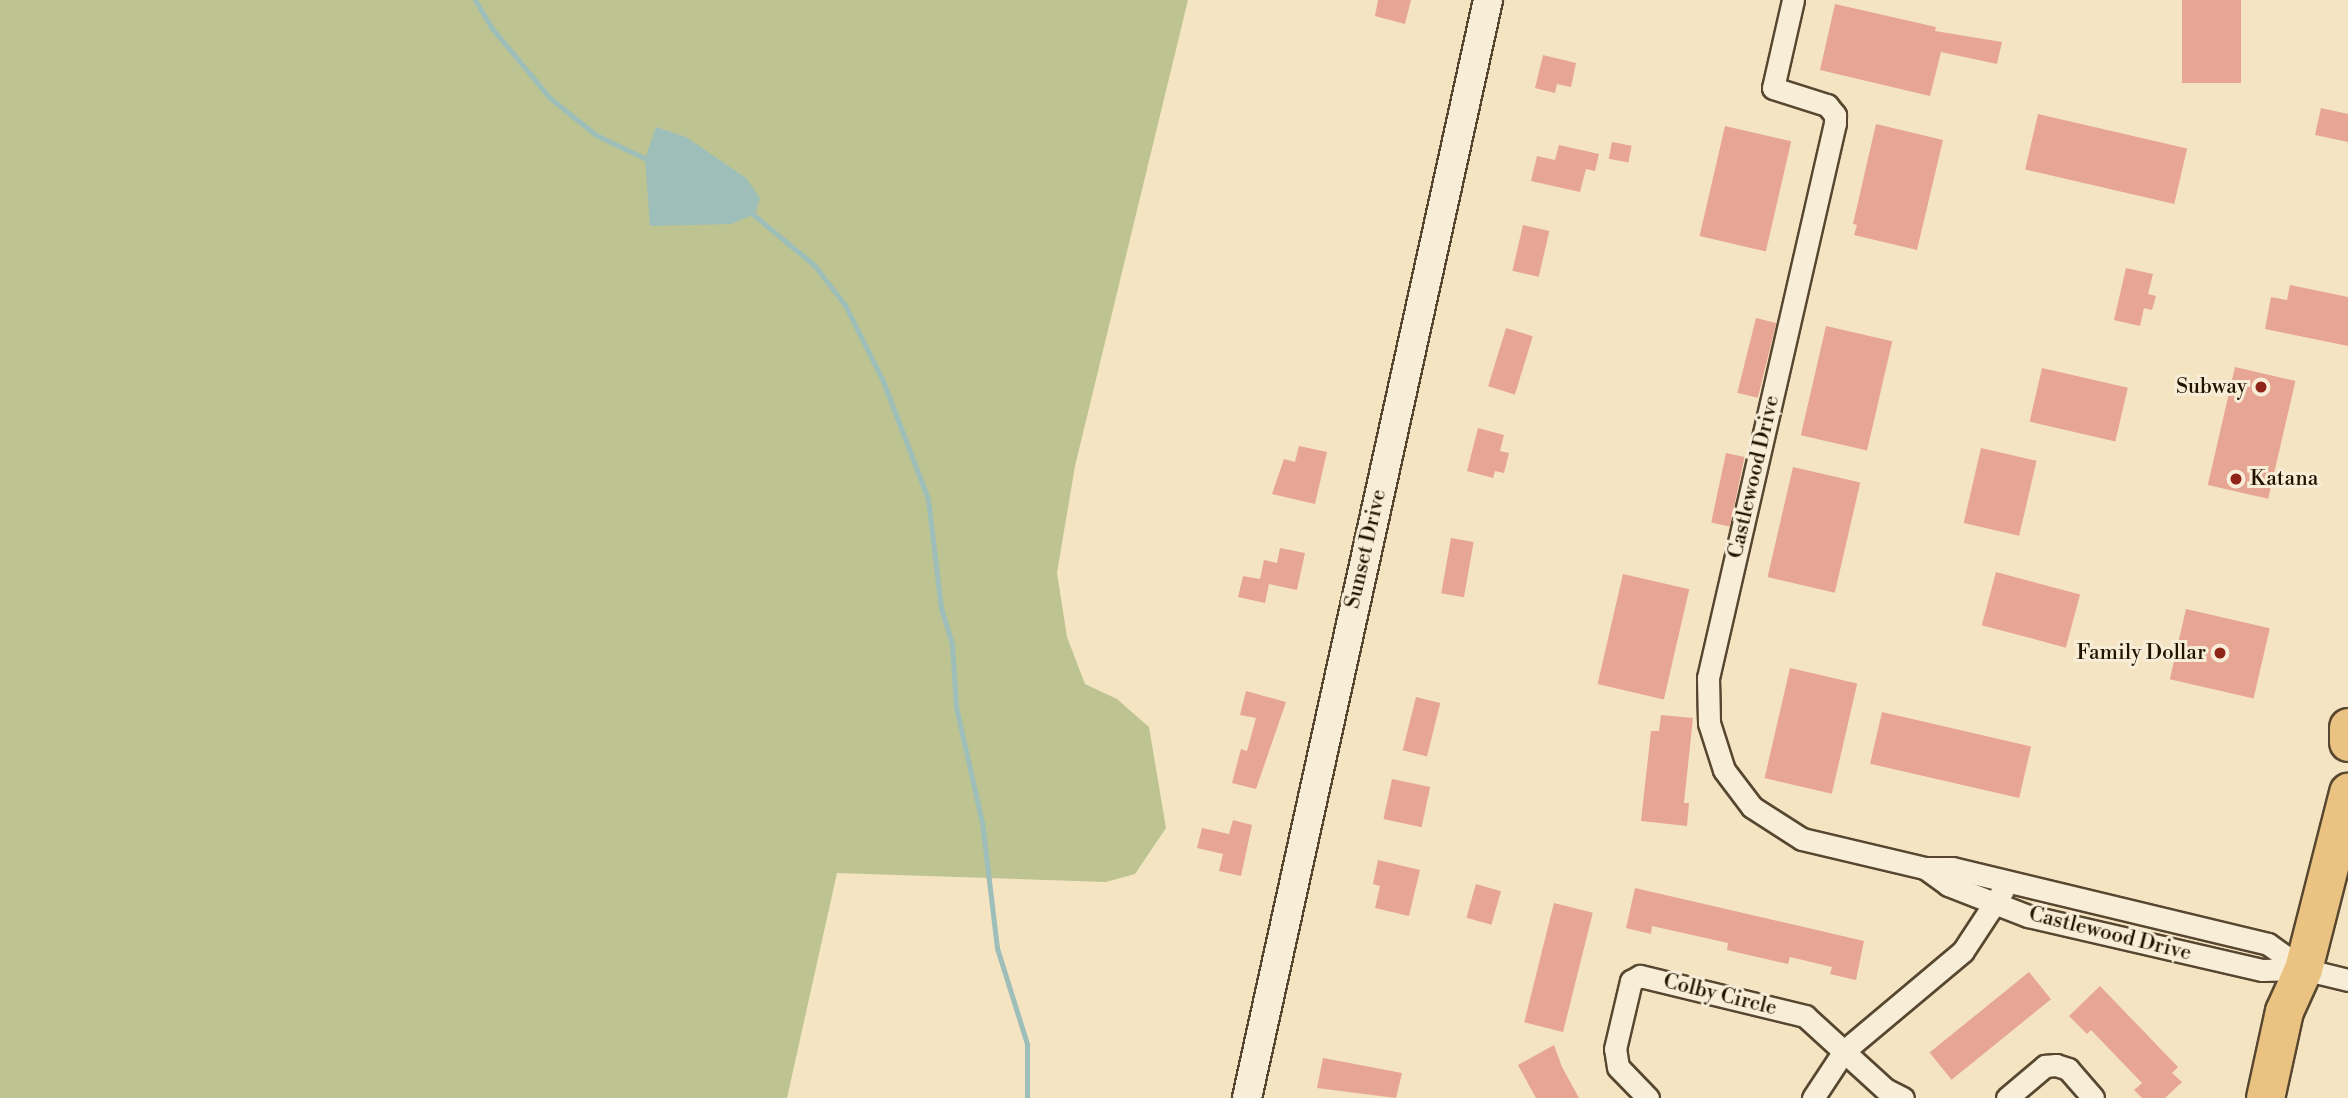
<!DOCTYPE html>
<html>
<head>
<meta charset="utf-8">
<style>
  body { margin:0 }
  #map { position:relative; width:2348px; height:1098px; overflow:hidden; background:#f5e4c2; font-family:"Libre Bodoni",serif }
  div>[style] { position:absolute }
  .green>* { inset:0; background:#bdc492 }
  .water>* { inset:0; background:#9dbeb9 }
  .stream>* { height:5px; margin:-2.5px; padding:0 2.5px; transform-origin:2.5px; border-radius:2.5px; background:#9dbeb9 }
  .building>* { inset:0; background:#e6a693; transform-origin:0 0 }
  .roads { filter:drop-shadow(2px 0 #574730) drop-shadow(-2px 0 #574730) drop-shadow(0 2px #574730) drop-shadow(0 -2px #574730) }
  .minor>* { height:21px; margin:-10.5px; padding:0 10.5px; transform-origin:10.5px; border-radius:10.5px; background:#f8edd7 }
  .tertiary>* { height:28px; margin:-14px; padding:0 14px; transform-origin:14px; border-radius:14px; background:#f8edd7 }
  .trunk>* { height:37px; margin:-18.5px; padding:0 18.5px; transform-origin:18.5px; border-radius:18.5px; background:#eac281 }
  .dots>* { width:19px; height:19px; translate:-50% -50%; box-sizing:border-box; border:4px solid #f8edd7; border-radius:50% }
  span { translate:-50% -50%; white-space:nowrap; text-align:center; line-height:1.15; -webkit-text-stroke:6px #f8edd7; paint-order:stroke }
  .poi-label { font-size:21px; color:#221300 }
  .right { translate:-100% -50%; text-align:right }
  .left { translate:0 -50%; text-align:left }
  .street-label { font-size:21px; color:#221300 }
</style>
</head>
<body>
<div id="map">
  <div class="green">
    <div style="clip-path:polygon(0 0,1188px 0,1075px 466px,1057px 573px,1067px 637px,1085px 684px,1117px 699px,1149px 727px,1166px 828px,1135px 874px,1106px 882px,837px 873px,787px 1098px,0 1098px)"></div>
  </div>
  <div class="water">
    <div style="clip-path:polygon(656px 127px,686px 137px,746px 178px,760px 198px,755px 214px,731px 224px,650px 226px,645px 159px)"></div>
  </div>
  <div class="stream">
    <div style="left:475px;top:0;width:31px;rotate:59deg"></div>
    <div style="left:491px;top:27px;width:92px;rotate:50.3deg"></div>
    <div style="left:550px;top:98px;width:59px;rotate:38.8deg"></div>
    <div style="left:596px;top:135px;width:60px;rotate:25.7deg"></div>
    <div style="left:749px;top:211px;width:85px;rotate:39.7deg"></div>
    <div style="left:814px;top:265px;width:51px;rotate:52.2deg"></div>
    <div style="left:845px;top:305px;width:85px;rotate:63.4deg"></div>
    <div style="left:883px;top:381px;width:126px;rotate:69.1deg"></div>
    <div style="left:928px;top:499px;width:110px;rotate:83.2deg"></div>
    <div style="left:941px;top:608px;width:39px;rotate:73deg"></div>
    <div style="left:952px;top:645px;width:62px;rotate:86.3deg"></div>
    <div style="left:956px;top:707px;width:118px;rotate:77.3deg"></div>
    <div style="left:982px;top:822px;width:127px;rotate:83.2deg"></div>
    <div style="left:997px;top:948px;width:101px;rotate:72.6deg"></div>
    <div style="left:1027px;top:1044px;width:54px;rotate:90deg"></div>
  </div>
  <div class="building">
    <div style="clip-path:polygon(1378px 0,1411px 0,1405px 24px,1375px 16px)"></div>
    <div style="left:2182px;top:0;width:59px;height:83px"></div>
    <div style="clip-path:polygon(1835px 4px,1936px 27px,1935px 31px,2002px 42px,1997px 64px,1941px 52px,1930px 96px,1820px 70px)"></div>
    <div style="clip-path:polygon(1543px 55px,1576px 63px,1571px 87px,1557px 84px,1555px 93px,1535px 88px)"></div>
    <div style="clip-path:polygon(2321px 108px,2348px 114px,2348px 142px,2315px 135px)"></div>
    <div style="left:2038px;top:114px;width:153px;height:57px;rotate:13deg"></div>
    <div style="clip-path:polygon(1876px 124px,1943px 140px,1917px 250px,1854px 235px,1857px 225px,1853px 224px)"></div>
    <div style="left:1725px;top:126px;width:68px;height:113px;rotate:13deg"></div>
    <div style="left:1612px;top:142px;width:20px;height:17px;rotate:11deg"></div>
    <div style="clip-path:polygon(1559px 145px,1599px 154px,1595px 171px,1586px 169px,1580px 192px,1531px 181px,1537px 156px,1555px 160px)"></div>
    <div style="left:1523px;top:225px;width:27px;height:47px;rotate:13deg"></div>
    <div style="clip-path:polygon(2126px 268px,2153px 274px,2148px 294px,2156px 296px,2152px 310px,2144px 308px,2140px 326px,2114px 320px)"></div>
    <div style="clip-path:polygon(2290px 285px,2348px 297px,2348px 346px,2265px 329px,2271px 297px,2287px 300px)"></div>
    <div style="left:1756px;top:318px;width:21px;height:77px;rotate:14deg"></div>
    <div style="left:1826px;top:326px;width:68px;height:112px;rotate:13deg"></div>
    <div style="left:1506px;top:328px;width:28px;height:61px;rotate:17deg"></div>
    <div style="left:2235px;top:367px;width:62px;height:121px;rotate:13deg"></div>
    <div style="left:2042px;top:368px;width:88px;height:55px;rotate:13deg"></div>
    <div style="clip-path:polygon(1478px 428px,1504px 435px,1500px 451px,1509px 453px,1504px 473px,1495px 471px,1493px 478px,1467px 471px)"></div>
    <div style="clip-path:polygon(1299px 446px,1327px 452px,1315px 504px,1272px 494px,1284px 459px,1295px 462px)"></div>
    <div style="left:1981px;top:448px;width:57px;height:77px;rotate:13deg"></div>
    <div style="left:1726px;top:453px;width:19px;height:71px;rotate:12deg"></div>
    <div style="left:1793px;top:467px;width:69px;height:113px;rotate:13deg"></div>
    <div style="left:1451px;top:538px;width:23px;height:56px;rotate:10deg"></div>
    <div style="clip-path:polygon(1280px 548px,1305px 553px,1297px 590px,1269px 584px,1265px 603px,1238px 597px,1243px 576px,1260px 579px,1264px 560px,1277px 563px)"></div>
    <div style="left:1996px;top:572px;width:87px;height:55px;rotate:15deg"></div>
    <div style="left:1623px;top:574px;width:68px;height:113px;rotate:13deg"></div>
    <div style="left:2186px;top:609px;width:86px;height:72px;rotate:13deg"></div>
    <div style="left:1790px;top:668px;width:69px;height:113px;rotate:13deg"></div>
    <div style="clip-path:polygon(1246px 691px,1286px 702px,1256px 789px,1232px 783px,1241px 749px,1247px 751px,1256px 718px,1240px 715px)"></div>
    <div style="left:1416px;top:697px;width:25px;height:55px;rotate:14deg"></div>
    <div style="left:1882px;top:712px;width:153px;height:53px;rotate:13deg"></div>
    <div style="clip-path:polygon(1661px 715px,1693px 718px,1684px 803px,1689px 803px,1687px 826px,1641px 821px,1651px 731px,1659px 731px)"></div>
    <div style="left:1392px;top:779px;width:39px;height:41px;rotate:12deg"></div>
    <div style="clip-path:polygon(1233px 820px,1252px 825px,1241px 876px,1219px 871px,1223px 854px,1197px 848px,1202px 828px,1229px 834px)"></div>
    <div style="clip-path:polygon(1378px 860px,1420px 870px,1409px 916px,1375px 908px,1380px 886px,1373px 884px)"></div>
    <div style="left:1476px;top:884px;width:26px;height:35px;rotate:16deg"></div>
    <div style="clip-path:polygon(1635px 888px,1864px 941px,1856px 980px,1830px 974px,1832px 967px,1790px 957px,1788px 964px,1727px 950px,1728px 943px,1652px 926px,1651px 934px,1626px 928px)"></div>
    <div style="left:1554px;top:903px;width:40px;height:123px;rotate:14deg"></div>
    <div style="left:2029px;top:972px;width:35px;height:128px;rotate:51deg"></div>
    <div style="clip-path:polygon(2100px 986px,2178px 1067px,2172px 1073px,2182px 1082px,2165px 1098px,2142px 1098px,2134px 1090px,2142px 1083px,2091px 1030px,2087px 1034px,2069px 1016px)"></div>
    <div style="clip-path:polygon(1554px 1045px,1562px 1067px,1579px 1098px,1536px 1098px,1518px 1065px)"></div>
    <div style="clip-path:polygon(1323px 1058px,1402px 1073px,1396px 1098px,1317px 1088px)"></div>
  </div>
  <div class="roads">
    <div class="minor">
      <div style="left:1793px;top:0;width:90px;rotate:102.8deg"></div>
      <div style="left:1773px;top:88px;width:57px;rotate:17.5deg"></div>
      <div style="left:1827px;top:105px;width:13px;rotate:51deg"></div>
      <div style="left:1835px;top:115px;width:8px;rotate:90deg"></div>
      <div style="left:1835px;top:123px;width:569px;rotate:102.89deg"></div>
      <div style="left:1708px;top:678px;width:45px;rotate:88.7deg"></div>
      <div style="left:1709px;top:723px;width:49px;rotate:72.3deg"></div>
      <div style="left:1724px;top:770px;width:46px;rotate:52.9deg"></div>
      <div style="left:1752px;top:807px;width:59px;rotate:32.6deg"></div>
      <div style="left:1802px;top:839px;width:126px;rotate:13.3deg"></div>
      <div style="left:1925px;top:868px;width:27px"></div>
      <div style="left:1952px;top:868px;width:325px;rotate:13.5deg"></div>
      <div style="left:2268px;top:944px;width:43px;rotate:35.5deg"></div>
      <div style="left:1925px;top:868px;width:29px;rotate:36deg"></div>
      <div style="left:1948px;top:885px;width:86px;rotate:21.2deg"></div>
      <div style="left:2028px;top:916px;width:240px;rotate:13deg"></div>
      <div style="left:2262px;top:970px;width:41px;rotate:-1.4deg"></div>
      <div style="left:2303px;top:969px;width:46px;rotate:13.7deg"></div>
      <div style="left:1648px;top:1098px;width:43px;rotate:-134.1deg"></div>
      <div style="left:1618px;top:1067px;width:18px;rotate:-99deg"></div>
      <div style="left:1615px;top:1049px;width:70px;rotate:-76.8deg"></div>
      <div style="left:1631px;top:981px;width:10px;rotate:-29deg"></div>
      <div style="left:1640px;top:976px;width:170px;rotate:13.6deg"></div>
      <div style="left:1805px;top:1016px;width:108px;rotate:42.4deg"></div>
      <div style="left:1885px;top:1089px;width:20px;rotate:27deg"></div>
      <div style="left:1813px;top:1098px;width:56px;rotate:-56.6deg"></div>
      <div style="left:1844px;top:1051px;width:155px;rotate:-40deg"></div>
      <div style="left:1963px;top:951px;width:73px;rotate:-56.7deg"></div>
      <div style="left:2007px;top:1098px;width:50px;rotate:-40.1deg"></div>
      <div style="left:2045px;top:1066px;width:11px;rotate:-5deg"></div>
      <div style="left:2056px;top:1065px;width:13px;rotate:18deg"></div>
      <div style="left:2068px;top:1069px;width:38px;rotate:49deg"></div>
    </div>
    <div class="tertiary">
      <div style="left:1247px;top:1098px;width:1124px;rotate:-77.62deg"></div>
    </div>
    <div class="trunk">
      <div style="left:2348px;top:727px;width:15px;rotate:90deg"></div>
      <div style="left:2265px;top:1098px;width:89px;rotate:-77.7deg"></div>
      <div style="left:2284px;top:1011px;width:46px;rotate:-65.7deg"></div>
      <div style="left:2303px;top:969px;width:183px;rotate:-75.7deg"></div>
    </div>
  </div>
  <div class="dots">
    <div style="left:2261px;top:387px;background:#8f2418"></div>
    <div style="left:2236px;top:479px;background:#8f2418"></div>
    <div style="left:2220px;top:653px;background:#8f2418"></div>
  </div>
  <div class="poi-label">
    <span class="right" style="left:2247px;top:387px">Subway</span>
    <span class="left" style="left:2250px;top:479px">Katana</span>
    <span class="right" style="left:2206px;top:653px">Family Dollar</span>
  </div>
  <div class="street-label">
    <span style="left:1754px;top:477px;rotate:-77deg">Castlewood Drive</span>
    <span style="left:1366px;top:549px;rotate:-77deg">Sunset Drive</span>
    <span style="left:2110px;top:934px;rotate:14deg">Castlewood Drive</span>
    <span style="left:1720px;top:995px;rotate:14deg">Colby Circle</span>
  </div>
</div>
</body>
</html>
